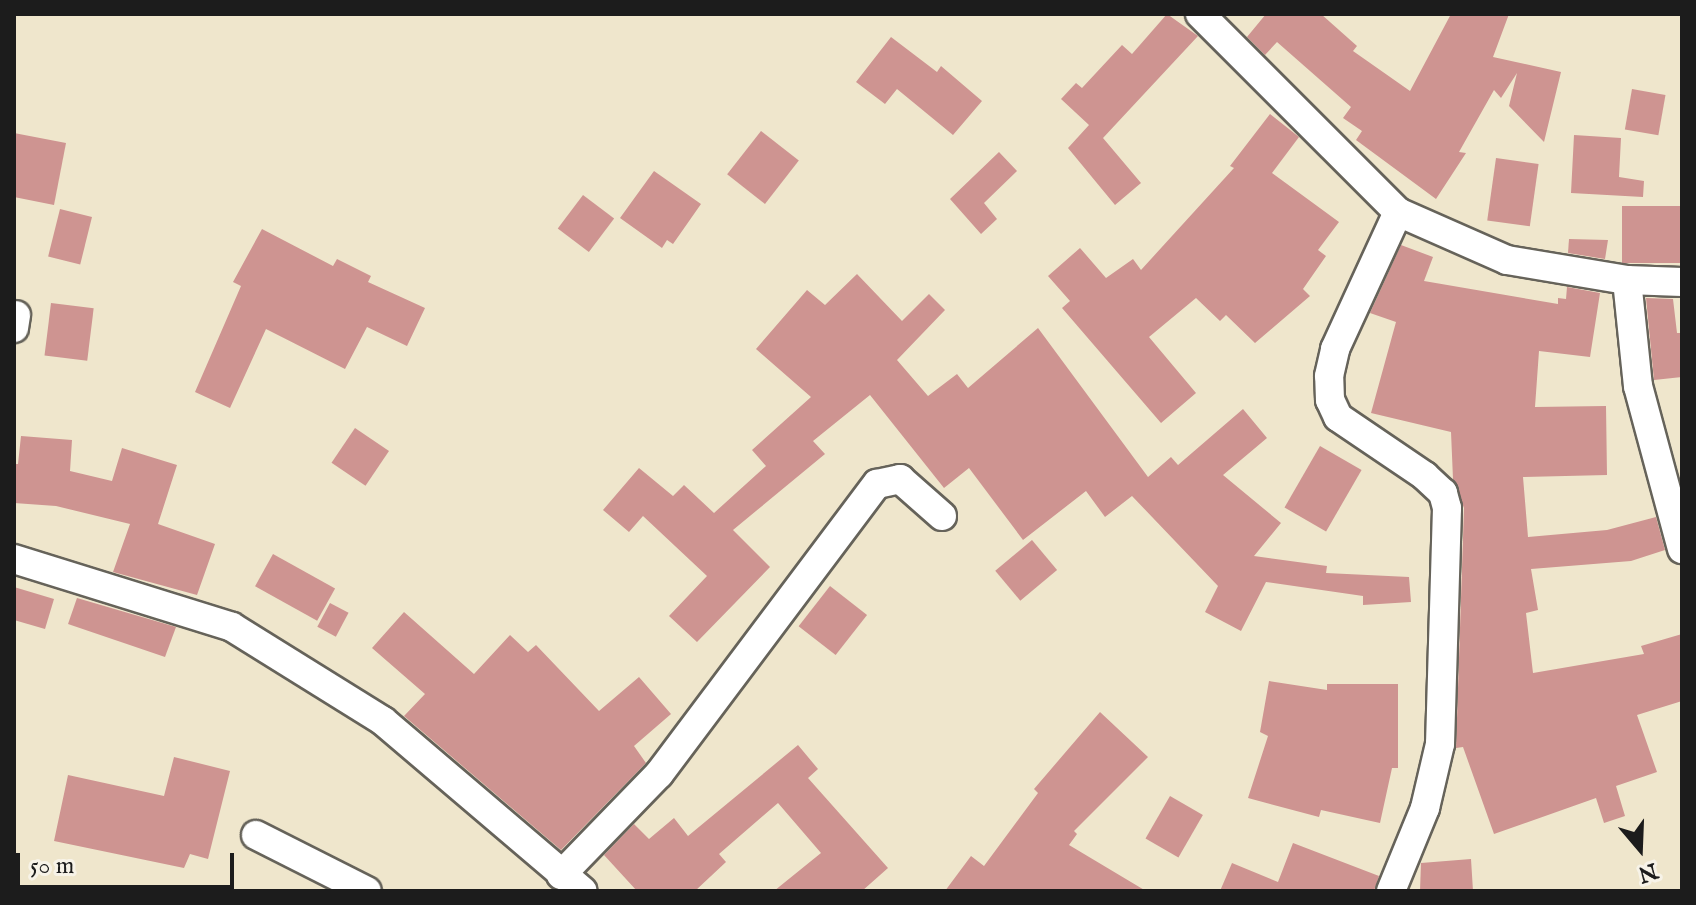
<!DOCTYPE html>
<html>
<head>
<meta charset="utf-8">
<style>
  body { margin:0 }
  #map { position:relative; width:1696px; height:905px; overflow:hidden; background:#efe6cc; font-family:"IM FELL English",serif }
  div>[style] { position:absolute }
  .building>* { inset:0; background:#ce9491; transform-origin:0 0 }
  .roads { filter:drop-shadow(2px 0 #66635a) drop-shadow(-2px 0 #66635a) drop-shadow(0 2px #66635a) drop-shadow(0 -2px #66635a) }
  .street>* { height:28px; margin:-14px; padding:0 14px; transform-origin:14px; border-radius:14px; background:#fff }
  span { translate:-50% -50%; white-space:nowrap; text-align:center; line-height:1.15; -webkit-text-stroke:8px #f7f3e8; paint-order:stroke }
  .frame { position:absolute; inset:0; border:16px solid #1c1c1c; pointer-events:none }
  .north { position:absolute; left:1600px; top:809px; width:80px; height:80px; -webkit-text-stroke:6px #f7f3e8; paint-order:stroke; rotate:161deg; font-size:22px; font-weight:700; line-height:32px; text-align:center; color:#1c1c1c }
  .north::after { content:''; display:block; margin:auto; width:28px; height:36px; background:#1c1c1c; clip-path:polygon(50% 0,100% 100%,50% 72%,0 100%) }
  .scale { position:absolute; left:16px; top:853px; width:218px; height:36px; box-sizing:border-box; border:4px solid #1c1c1c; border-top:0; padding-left:10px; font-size:24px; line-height:28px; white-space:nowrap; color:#1c1c1c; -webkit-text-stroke:6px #f7f3e8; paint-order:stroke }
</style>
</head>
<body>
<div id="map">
  <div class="building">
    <div style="clip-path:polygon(1167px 14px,1198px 36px,1103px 138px,1141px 183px,1115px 205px,1068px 148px,1089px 125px,1061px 99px,1076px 83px,1082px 88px,1122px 45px,1132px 54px)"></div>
    <div style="clip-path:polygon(1266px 14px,1321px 14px,1357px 46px,1353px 51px,1410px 91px,1451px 14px,1509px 14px,1493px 57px,1561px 72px,1544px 142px,1509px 106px,1517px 73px,1501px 98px,1494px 90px,1459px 152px,1466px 153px,1436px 199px,1356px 140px,1362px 131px,1343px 118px,1351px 107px,1277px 42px,1265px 55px,1247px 37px)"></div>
    <div style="clip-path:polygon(891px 37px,937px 72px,941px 66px,982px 101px,953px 135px,897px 89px,885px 104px,856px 82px)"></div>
    <div style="left:1632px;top:89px;width:34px;height:41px;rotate:10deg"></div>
    <div style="clip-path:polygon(1270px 114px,1299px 137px,1272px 173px,1339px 222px,1318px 250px,1326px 256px,1303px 289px,1310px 296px,1255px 343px,1226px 315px,1220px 321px,1196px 298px,1149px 337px,1196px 393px,1161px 423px,1062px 308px,1070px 301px,1048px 276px,1080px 248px,1106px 278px,1133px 259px,1141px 270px,1234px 168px,1230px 166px)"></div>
    <div style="left:761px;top:131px;width:48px;height:55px;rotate:38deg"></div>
    <div style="clip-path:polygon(14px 133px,66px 143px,54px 205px,14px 197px)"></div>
    <div style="clip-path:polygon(1574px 135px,1621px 138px,1619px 177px,1644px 181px,1643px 197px,1571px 193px)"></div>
    <div style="clip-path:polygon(999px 152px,1017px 171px,984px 203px,997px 219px,981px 234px,950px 199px)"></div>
    <div style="left:1496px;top:158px;width:43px;height:63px;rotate:8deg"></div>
    <div style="clip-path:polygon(654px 171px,701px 204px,673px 244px,667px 240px,662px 248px,620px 218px)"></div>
    <div style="left:583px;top:195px;width:39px;height:42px;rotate:37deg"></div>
    <div style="left:1622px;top:206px;width:60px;height:57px"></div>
    <div style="left:60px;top:209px;width:33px;height:49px;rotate:14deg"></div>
    <div style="clip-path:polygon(262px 229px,333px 266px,337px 259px,371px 276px,368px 282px,425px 308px,407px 346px,367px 327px,345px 369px,266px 329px,230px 408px,195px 392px,241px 286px,233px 282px)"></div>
    <div style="clip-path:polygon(1569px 239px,1608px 240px,1605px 259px,1568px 253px)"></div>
    <div style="clip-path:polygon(1401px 245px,1433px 257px,1424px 281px,1558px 304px,1558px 298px,1566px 299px,1567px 287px,1600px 293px,1590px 357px,1539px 351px,1535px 407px,1606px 406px,1607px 475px,1523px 477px,1528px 537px,1607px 530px,1656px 517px,1665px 550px,1631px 561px,1531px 569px,1538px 610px,1526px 613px,1533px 673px,1644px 654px,1641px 646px,1682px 634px,1682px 701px,1637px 715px,1657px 772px,1616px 786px,1625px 816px,1604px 823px,1596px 798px,1494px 834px,1463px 747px,1456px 748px,1464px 508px,1453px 479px,1451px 432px,1371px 413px,1396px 322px,1370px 313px)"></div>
    <div style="clip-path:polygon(857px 274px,902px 321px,929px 294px,945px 310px,897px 360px,928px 396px,957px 374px,968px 388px,1038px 328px,1148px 477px,1171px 457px,1178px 465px,1243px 409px,1267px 438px,1223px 475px,1281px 523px,1254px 556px,1327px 566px,1326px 573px,1409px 577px,1411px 602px,1363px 605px,1363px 596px,1266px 582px,1241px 631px,1205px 612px,1218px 586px,1132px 496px,1105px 517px,1086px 491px,1023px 540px,969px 468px,944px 488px,870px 395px,813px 441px,825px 454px,733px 530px,770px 567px,697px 642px,669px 616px,707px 576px,643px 516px,629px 532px,603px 510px,639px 468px,673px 496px,684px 485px,714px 513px,766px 466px,752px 450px,811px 397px,756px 349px,807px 290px,825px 305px)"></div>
    <div style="clip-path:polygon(1646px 298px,1673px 299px,1677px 333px,1682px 333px,1682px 377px,1654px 380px)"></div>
    <div style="left:51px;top:303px;width:43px;height:53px;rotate:7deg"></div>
    <div style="left:355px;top:428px;width:41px;height:42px;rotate:34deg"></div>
    <div style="clip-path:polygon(21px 436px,72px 440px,70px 471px,112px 481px,122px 448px,177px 465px,158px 524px,215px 544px,197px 595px,113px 572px,130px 524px,56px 506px,14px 503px,14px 464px,18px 464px)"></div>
    <div style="left:1320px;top:446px;width:48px;height:71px;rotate:30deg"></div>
    <div style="left:1032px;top:540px;width:39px;height:48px;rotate:50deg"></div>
    <div style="left:273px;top:554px;width:71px;height:37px;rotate:29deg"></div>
    <div style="left:830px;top:586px;width:47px;height:51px;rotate:38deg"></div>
    <div style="clip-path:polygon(14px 587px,54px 599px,45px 629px,14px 620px)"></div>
    <div style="clip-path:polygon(77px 598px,176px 627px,165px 657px,68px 624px)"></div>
    <div style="left:330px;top:603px;width:21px;height:27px;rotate:28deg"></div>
    <div style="clip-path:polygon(404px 612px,474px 674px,510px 635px,528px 652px,536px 645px,599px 711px,639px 677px,671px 714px,634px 746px,646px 763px,561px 850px,404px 716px,425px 694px,372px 648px)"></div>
    <div style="clip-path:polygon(1269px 681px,1327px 690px,1327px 684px,1398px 684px,1398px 768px,1392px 768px,1380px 823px,1321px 810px,1319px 817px,1248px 798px,1268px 736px,1260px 732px)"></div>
    <div style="clip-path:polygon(1100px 712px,1148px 757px,1074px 831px,1077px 834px,1069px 845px,1146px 891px,945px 891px,971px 856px,984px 866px,1038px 793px,1034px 789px)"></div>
    <div style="clip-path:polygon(798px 745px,818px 769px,808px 778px,888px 868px,862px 891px,774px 891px,821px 853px,778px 803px,719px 854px,726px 862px,695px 891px,637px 891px,604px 855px,634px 824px,649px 839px,674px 818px,688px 836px)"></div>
    <div style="clip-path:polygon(174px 757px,230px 771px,208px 859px,190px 854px,184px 868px,54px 841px,68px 775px,164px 796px)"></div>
    <div style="left:1170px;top:796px;width:38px;height:49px;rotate:30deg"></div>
    <div style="clip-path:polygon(1293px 843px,1379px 876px,1374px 891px,1220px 891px,1232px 863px,1278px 882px)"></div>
    <div style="clip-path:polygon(1471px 859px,1473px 891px,1420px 891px,1421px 863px)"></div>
  </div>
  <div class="roads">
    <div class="street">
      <div style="left:1200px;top:14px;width:280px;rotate:45deg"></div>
      <div style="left:1398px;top:212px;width:119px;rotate:23.8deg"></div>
      <div style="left:1507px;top:260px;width:122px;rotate:9.5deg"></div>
      <div style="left:1627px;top:280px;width:55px;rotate:2.1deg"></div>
      <div style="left:1627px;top:280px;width:107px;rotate:84.1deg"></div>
      <div style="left:1638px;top:386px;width:169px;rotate:74.9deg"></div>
      <div style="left:14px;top:328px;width:13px;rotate:-81deg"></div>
      <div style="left:14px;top:559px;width:228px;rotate:17.3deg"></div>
      <div style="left:232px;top:627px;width:178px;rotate:31.9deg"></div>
      <div style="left:383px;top:721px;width:262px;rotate:40.4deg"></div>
      <div style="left:256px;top:835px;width:124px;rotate:26.8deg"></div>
      <div style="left:561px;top:875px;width:141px;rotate:-45.9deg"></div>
      <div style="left:659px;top:774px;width:363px;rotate:-53.1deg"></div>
      <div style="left:877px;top:484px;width:24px;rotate:-12deg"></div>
      <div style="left:900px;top:479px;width:56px;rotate:41.4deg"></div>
      <div style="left:1391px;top:891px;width:90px;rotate:-67.7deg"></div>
      <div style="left:1425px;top:808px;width:66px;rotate:-76.8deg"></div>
      <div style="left:1440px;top:744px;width:236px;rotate:-88.3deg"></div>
      <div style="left:1447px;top:508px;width:16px;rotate:-105deg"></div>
      <div style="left:1443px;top:493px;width:25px;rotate:-137deg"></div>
      <div style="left:1425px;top:476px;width:105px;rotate:-145.9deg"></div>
      <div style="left:1338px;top:417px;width:19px;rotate:-115deg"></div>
      <div style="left:1330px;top:400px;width:24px;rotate:-92deg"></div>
      <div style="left:1329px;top:376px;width:28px;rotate:-77deg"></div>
      <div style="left:1335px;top:349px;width:151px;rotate:-65.3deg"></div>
    </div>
  </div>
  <div class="frame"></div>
  <div class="north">N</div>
  <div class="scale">50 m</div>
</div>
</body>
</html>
